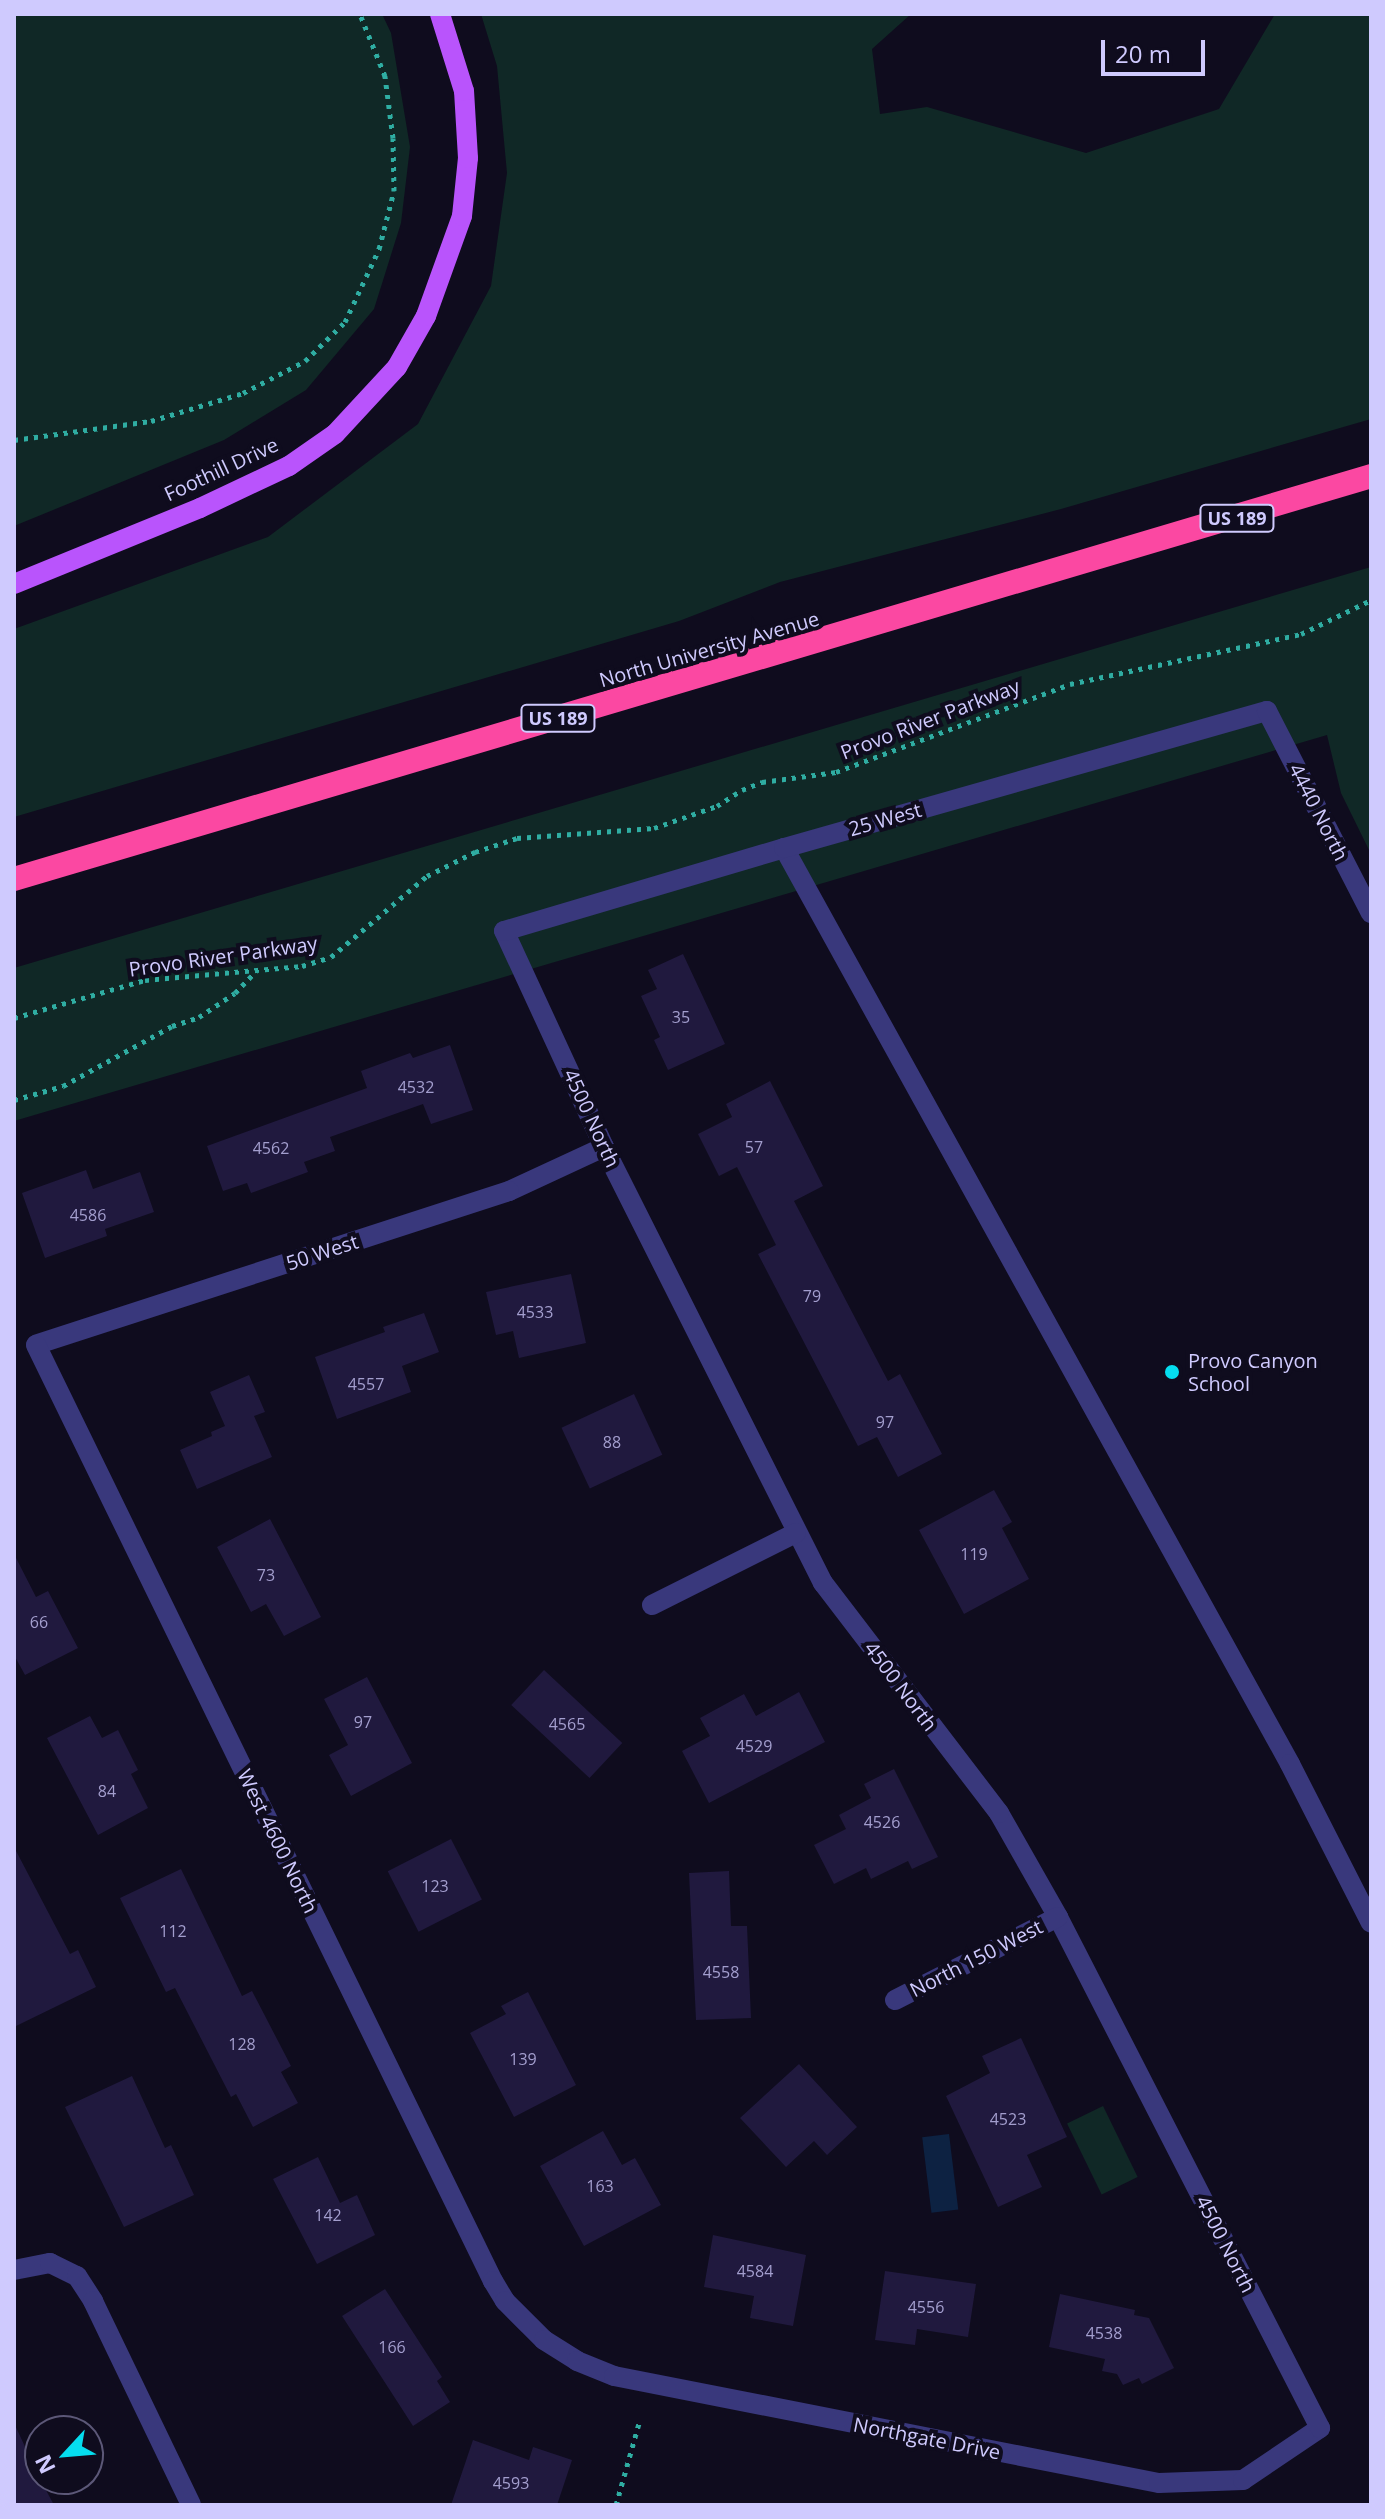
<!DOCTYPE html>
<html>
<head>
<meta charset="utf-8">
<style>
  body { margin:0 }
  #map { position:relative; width:1385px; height:2519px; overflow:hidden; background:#0f0c1e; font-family:"Open Sans",sans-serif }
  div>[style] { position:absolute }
  .green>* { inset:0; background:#102826; transform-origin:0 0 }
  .water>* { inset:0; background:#0d2242; transform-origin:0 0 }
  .building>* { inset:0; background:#20193e; transform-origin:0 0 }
  .path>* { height:5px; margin-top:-2.5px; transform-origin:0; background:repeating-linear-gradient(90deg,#2fada2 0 4px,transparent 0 10px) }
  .minor>* { height:20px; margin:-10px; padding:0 10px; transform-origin:10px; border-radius:10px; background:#39387c }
  .major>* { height:20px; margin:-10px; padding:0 10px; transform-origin:10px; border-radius:10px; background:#b954fc }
  .highway>* { height:24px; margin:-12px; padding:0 12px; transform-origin:12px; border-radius:12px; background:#fb48a2 }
  .dots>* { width:22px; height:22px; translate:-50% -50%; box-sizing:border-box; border:4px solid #0f0c1e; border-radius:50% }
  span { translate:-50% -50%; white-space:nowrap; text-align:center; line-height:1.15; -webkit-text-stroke:8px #0f0c1e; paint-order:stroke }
  .number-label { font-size:16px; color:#a39ece }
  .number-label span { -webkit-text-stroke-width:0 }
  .shield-label span { padding:2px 6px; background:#0f0c1e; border:2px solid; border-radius:6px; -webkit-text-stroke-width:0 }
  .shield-label { font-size:18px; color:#cfcafe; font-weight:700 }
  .street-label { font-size:20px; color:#cfcafe }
  .poi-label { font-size:20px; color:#cfcafe }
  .left { translate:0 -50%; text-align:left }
  .frame { position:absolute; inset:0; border:16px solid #cfcafe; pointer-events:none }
  .north { position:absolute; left:24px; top:2415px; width:80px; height:80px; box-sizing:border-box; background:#0f0c1e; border:2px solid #5c5878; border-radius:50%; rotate:244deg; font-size:22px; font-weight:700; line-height:32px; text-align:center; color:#cfcafe }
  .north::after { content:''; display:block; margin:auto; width:28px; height:36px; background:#05ddef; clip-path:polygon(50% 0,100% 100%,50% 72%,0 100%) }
  .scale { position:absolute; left:1101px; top:40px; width:104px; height:36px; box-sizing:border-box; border:4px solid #cfcafe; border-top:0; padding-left:10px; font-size:24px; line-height:28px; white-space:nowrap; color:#cfcafe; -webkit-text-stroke:6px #0f0c1e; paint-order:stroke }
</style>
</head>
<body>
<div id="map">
  <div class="green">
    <div style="clip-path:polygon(14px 14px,382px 14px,391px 33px,410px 147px,401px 223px,374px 309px,306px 390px,224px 440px,14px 526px)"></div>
    <div style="clip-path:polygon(481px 14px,911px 14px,872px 49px,880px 114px,927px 107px,1086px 153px,1219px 109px,1275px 14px,1371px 14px,1371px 419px,1061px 509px,780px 582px,679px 621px,14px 817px,14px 629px,268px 537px,418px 424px,491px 286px,507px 173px,497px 66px)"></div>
    <div style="clip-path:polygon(1371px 567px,1371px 854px,1341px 793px,1327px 735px,14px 1121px,14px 968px)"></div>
    <div style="left:1103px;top:2106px;width:79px;height:40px;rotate:64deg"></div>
  </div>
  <div class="water">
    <div style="left:949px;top:2134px;width:76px;height:27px;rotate:83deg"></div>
  </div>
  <div class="building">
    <div style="clip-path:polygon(683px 954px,725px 1044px,668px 1070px,654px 1040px,660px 1037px,641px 996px,657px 989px,648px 970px)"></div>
    <div style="clip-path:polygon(450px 1045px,473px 1110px,431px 1124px,423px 1104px,330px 1137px,335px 1151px,304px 1162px,308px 1172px,251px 1193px,247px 1183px,223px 1191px,207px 1146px,367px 1088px,361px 1071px,410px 1053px,413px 1058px)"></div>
    <div style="clip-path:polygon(770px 1081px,823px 1186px,794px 1201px,888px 1381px,900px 1374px,942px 1454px,898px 1477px,877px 1437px,858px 1446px,758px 1254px,776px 1245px,737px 1167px,719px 1176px,698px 1134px,732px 1117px,726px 1104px)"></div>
    <div style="clip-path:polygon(86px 1170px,93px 1189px,140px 1172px,154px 1212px,105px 1229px,107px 1236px,45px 1258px,22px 1193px)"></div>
    <div style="clip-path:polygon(571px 1274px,586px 1343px,519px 1358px,513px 1331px,496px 1335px,486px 1292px)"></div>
    <div style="clip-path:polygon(424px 1313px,439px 1352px,402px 1366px,411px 1392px,337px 1419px,315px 1357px,385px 1332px,383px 1327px)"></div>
    <div style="clip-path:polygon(249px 1375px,265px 1412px,254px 1416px,272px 1457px,197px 1489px,180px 1450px,212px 1436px,211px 1432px,225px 1426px,210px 1392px)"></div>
    <div style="left:634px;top:1394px;width:67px;height:80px;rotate:65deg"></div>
    <div style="clip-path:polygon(994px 1490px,1012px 1522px,1002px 1528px,1029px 1579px,964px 1614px,919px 1530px)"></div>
    <div style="clip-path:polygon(270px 1519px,321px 1617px,284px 1636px,266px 1604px,251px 1612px,217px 1547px)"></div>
    <div style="clip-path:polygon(14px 1554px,36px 1597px,48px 1591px,78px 1648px,25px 1675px,14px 1655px)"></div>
    <div style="left:544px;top:1670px;width:107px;height:48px;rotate:43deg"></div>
    <div style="clip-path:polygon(367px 1677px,412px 1763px,351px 1796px,329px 1755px,348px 1745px,324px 1699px)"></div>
    <div style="clip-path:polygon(799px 1692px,825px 1742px,709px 1803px,682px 1751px,710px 1736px,700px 1718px,744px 1694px,756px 1716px)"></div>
    <div style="clip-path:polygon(90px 1716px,102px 1738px,118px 1730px,138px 1770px,131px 1774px,148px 1808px,98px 1835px,47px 1738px)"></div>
    <div style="clip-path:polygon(894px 1769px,938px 1857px,912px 1869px,908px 1861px,871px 1879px,866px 1868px,834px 1884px,814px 1845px,846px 1829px,839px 1815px,871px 1798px,864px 1784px)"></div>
    <div style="left:451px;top:1839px;width:68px;height:71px;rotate:63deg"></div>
    <div style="clip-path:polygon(14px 1847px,70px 1954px,78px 1950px,96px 1987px,14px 2027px)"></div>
    <div style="clip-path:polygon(181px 1869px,242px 1996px,252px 1991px,291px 2066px,281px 2072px,298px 2103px,253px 2127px,236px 2094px,231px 2097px,175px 1988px,166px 1992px,120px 1898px)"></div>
    <div style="clip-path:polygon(729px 1871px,731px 1926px,747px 1926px,751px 2018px,696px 2020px,689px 1873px)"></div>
    <div style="clip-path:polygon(528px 1992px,576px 2085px,514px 2117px,470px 2033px,506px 2014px,501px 2006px)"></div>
    <div style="clip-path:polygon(1021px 2038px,1067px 2137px,1027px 2155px,1042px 2187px,998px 2207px,946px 2096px,990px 2073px,982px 2056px)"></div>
    <div style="clip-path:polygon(799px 2064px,857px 2127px,827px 2155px,814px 2141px,786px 2167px,740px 2118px)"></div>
    <div style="clip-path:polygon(132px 2076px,165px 2148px,171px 2145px,194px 2195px,124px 2227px,65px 2107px)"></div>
    <div style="clip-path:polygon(603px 2131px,622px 2165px,635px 2158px,661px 2205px,584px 2246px,540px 2166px)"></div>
    <div style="clip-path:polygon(318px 2157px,340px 2203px,357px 2195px,375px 2235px,317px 2264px,273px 2179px)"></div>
    <div style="clip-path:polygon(713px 2235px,806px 2255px,793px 2326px,750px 2318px,754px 2296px,704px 2287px)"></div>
    <div style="clip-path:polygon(885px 2271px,976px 2284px,968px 2337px,917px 2329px,915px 2345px,875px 2340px)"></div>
    <div style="clip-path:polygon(385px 2289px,442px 2377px,437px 2381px,450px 2402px,413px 2426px,342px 2316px)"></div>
    <div style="clip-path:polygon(1060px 2294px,1135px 2310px,1134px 2315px,1149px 2318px,1174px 2368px,1142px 2384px,1139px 2378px,1123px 2385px,1117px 2374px,1102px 2371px,1105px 2359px,1049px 2347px)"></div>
    <div style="clip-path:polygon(14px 2423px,40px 2479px,54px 2505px,14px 2505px)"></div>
    <div style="clip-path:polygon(473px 2440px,529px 2460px,533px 2447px,572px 2460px,557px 2505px,451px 2505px)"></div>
  </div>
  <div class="path">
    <div style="left:14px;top:440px;width:138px;rotate:-7.9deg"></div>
    <div style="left:151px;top:421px;width:96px;rotate:-16.9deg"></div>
    <div style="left:243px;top:393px;width:70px;rotate:-27.3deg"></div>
    <div style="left:305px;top:361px;width:56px;rotate:-44.3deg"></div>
    <div style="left:345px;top:322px;width:81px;rotate:-65deg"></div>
    <div style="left:379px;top:249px;width:60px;rotate:-75.5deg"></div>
    <div style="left:394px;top:191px;width:53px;rotate:-91.1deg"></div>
    <div style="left:393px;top:138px;width:63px;rotate:-97.4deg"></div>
    <div style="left:385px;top:76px;width:67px;rotate:-112deg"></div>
    <div style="left:14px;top:1018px;width:136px;rotate:-16.2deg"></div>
    <div style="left:145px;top:980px;width:158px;rotate:-5.1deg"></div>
    <div style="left:302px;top:966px;width:30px;rotate:-17deg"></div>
    <div style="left:331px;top:957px;width:126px;rotate:-40.2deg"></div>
    <div style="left:427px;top:876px;width:54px;rotate:-26.6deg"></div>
    <div style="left:475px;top:852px;width:44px;rotate:-18.4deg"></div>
    <div style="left:517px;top:838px;width:137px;rotate:-4.2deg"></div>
    <div style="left:654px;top:828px;width:67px;rotate:-19.2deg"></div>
    <div style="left:717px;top:806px;width:30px;rotate:-33deg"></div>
    <div style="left:742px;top:790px;width:22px;rotate:-22deg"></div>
    <div style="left:762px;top:782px;width:75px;rotate:-7.7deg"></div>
    <div style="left:836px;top:772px;width:250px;rotate:-20.6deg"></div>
    <div style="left:1070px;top:684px;width:236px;rotate:-12.2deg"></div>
    <div style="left:1301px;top:634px;width:78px;rotate:-25.9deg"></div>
    <div style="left:14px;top:1100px;width:51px;rotate:-15.9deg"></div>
    <div style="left:63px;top:1086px;width:124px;rotate:-28.8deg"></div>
    <div style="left:172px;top:1026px;width:28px;rotate:-18deg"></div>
    <div style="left:199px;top:1017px;width:43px;rotate:-33.7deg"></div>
    <div style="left:235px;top:993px;width:30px;rotate:-46deg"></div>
    <div style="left:616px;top:2505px;width:85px;rotate:-74.3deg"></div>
  </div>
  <div class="minor">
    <div style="left:784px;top:848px;width:1046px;rotate:61.08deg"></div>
    <div style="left:1290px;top:1764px;width:178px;rotate:63deg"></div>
    <div style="left:604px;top:1147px;width:105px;rotate:155.1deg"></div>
    <div style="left:509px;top:1191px;width:497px;rotate:162deg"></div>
    <div style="left:36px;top:1345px;width:1042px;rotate:63.98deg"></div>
    <div style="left:493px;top:2281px;width:23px;rotate:59deg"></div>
    <div style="left:505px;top:2301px;width:55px;rotate:45deg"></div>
    <div style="left:544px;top:2340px;width:39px;rotate:32deg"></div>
    <div style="left:577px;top:2361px;width:40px;rotate:22deg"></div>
    <div style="left:614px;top:2376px;width:555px;rotate:11.11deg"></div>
    <div style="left:1159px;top:2483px;width:84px;rotate:-2deg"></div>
    <div style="left:1243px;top:2480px;width:93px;rotate:-34deg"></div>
    <div style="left:1320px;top:2428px;width:574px;rotate:-117.15deg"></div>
    <div style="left:1058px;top:1917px;width:120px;rotate:-119.6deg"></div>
    <div style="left:999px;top:1813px;width:290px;rotate:-127.4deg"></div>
    <div style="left:823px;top:1583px;width:488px;rotate:-116.7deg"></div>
    <div style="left:604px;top:1147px;width:238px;rotate:-114.8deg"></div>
    <div style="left:504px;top:931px;width:292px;rotate:-16.5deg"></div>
    <div style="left:784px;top:848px;width:502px;rotate:-15.84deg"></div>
    <div style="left:1267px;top:711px;width:227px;rotate:62.8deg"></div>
    <div style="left:652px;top:1605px;width:161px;rotate:-26.6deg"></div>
    <div style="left:895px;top:2000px;width:183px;rotate:-27deg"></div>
    <div style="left:14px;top:2270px;width:37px;rotate:-11deg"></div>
    <div style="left:50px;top:2263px;width:30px;rotate:26deg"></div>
    <div style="left:77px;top:2276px;width:30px;rotate:57deg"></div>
    <div style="left:93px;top:2301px;width:226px;rotate:64.3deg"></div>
  </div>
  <div class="major">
    <div style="left:14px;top:584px;width:201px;rotate:-22.2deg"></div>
    <div style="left:200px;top:508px;width:98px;rotate:-25.3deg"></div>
    <div style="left:289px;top:466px;width:56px;rotate:-34.8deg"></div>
    <div style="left:335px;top:434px;width:91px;rotate:-47.2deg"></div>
    <div style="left:397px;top:367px;width:59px;rotate:-60.4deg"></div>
    <div style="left:426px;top:316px;width:106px;rotate:-70.2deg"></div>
    <div style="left:462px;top:216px;width:58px;rotate:-84.1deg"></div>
    <div style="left:468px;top:158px;width:67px;rotate:-93.4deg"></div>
    <div style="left:464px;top:91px;width:81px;rotate:-107.3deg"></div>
  </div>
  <div class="highway">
    <div style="left:14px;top:879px;width:1416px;rotate:-16.54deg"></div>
  </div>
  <div class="dots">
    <div style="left:1172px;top:1372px;background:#05ddef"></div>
  </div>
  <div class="number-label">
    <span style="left:681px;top:1017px">35</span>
    <span style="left:416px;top:1087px">4532</span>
    <span style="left:754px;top:1147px">57</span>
    <span style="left:271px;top:1148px">4562</span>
    <span style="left:88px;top:1215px">4586</span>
    <span style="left:812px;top:1296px">79</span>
    <span style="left:535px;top:1312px">4533</span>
    <span style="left:366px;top:1384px">4557</span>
    <span style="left:885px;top:1422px">97</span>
    <span style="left:612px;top:1442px">88</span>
    <span style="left:974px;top:1554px">119</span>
    <span style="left:266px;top:1575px">73</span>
    <span style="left:39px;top:1622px">66</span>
    <span style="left:363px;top:1722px">97</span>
    <span style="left:567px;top:1724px">4565</span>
    <span style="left:754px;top:1746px">4529</span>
    <span style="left:107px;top:1791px">84</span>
    <span style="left:882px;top:1822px">4526</span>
    <span style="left:435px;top:1886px">123</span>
    <span style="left:173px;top:1931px">112</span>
    <span style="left:721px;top:1972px">4558</span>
    <span style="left:242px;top:2044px">128</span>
    <span style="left:523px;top:2059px">139</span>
    <span style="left:1008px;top:2119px">4523</span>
    <span style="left:600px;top:2186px">163</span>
    <span style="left:328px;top:2215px">142</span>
    <span style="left:755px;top:2271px">4584</span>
    <span style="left:926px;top:2307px">4556</span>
    <span style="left:1104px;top:2333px">4538</span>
    <span style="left:392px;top:2347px">166</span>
    <span style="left:511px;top:2483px">4593</span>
  </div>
  <div class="shield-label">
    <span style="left:1237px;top:518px">US 189</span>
    <span style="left:558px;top:718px">US 189</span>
  </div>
  <div class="street-label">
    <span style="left:221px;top:469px;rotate:-25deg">Foothill Drive</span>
    <span style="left:709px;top:649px;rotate:-16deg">North University Avenue</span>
    <span style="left:930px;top:719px;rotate:-21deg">Provo River Parkway</span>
    <span style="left:1319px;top:812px;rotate:63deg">4440 North</span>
    <span style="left:885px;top:819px;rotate:-16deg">25 West</span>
    <span style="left:223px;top:956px;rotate:-8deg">Provo River Parkway</span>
    <span style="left:592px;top:1118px;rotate:65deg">4500 North</span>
    <span style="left:322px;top:1252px;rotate:-18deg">50 West</span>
    <span style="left:901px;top:1686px;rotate:53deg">4500 North</span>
    <span style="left:278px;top:1841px;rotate:64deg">West 4600 North</span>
    <span style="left:976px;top:1958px;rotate:-27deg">North 150 West</span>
    <span style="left:1226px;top:2244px;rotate:63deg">4500 North</span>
    <span style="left:927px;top:2438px;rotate:11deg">Northgate Drive</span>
  </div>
  <div class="poi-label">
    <span class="left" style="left:1188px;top:1372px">Provo Canyon<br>School</span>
  </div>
  <div class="frame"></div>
  <div class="north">N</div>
  <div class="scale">20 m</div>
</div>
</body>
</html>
